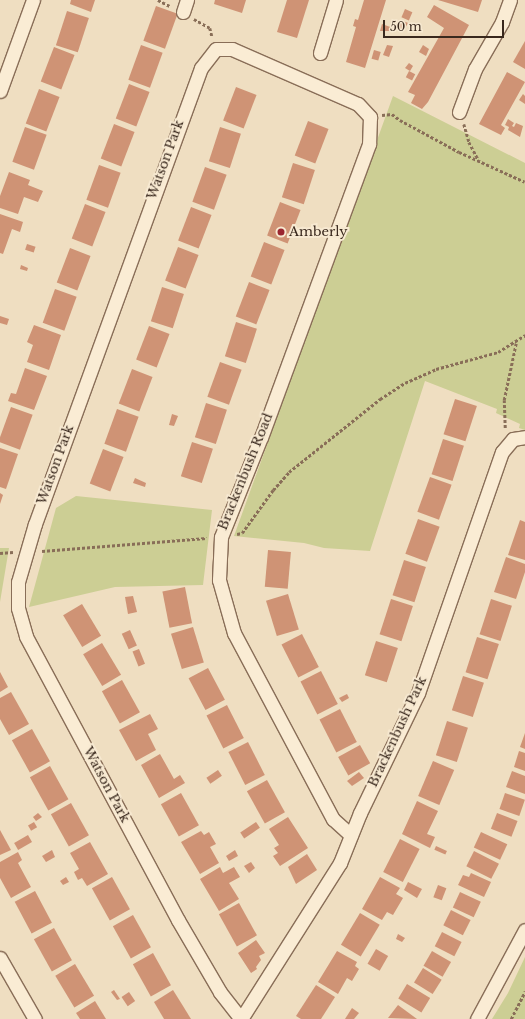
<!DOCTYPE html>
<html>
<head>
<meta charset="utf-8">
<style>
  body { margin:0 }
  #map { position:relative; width:525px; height:1019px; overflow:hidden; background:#efdec1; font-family:"Libre Baskerville",serif }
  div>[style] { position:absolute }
  .green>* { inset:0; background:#ccce94 }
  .building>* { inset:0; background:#cf9375; transform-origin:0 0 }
  .path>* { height:2.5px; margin-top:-1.25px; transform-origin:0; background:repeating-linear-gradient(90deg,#896e58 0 3px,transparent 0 5px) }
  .roads { filter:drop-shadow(1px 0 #896e58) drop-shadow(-1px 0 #896e58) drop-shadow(0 1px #896e58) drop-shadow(0 -1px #896e58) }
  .minor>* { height:13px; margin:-6.5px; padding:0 6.5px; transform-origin:6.5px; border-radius:6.5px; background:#faecd4 }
  .dots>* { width:11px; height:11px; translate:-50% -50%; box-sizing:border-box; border:2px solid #f7e9d1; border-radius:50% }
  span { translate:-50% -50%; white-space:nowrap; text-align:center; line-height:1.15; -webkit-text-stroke:4px #f7e9d1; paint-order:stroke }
  .street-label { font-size:13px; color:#39281d }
  .poi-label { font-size:13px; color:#39281d }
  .left { translate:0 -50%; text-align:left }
  .scale { position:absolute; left:383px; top:20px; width:121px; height:18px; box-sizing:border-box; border:2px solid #39281d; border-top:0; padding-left:5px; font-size:12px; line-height:14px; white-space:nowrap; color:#39281d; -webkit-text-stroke:3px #f7e9d1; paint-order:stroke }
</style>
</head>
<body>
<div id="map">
  <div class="green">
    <div style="clip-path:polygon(393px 96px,525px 163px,525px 430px,519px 428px,520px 424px,496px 413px,497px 409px,425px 381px,370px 551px,324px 548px,304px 543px,234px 536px)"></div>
    <div style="clip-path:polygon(76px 496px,212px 510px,203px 585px,115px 587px,29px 607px,56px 508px)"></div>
    <div style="clip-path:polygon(0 548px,9px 548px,0 602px)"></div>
    <div style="clip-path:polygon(525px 957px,525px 1019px,492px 1019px,508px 993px)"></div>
  </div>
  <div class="building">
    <div style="clip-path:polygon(71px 0,95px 0,91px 12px,70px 4px)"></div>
    <div style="clip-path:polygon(215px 0,246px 0,242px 13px,214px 4px)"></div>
    <div style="clip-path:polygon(287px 0,309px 0,297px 38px,277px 32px)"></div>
    <div style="clip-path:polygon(364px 0,386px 0,365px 68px,346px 62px,356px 27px,353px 26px,355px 19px,358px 20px)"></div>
    <div style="clip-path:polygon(438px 0,482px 0,478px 12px)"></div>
    <div style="clip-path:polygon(434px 5px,469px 25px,428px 102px,422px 109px,411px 103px,415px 95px,408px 92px,444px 28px,427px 17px)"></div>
    <div style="left:156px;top:6px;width:23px;height:37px;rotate:20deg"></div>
    <div style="left:405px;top:9px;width:8px;height:9px;rotate:23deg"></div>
    <div style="left:67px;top:11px;width:23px;height:36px;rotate:18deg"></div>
    <div style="clip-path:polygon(401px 20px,408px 23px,403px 32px,395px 29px)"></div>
    <div style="clip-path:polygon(382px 24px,393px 28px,392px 31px,380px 31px)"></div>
    <div style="clip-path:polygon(525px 41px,525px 69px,513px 62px)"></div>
    <div style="left:141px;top:45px;width:23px;height:37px;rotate:20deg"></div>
    <div style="clip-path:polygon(387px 45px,393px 46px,389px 57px,383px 55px)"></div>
    <div style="clip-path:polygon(423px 45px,429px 49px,426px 56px,419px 52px)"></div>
    <div style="left:54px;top:47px;width:22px;height:37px;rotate:21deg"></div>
    <div style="left:374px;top:50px;width:7px;height:9px;rotate:16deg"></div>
    <div style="clip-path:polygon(409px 63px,413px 66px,410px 71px,405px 68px)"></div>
    <div style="left:409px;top:71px;width:7px;height:7px;rotate:27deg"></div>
    <div style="clip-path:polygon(507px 72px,525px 82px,501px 125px,505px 128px,501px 135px,479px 124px)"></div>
    <div style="left:129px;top:84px;width:22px;height:37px;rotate:21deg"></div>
    <div style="left:236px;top:87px;width:22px;height:36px;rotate:21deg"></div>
    <div style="left:39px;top:89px;width:22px;height:37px;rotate:21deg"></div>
    <div style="clip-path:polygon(523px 94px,525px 96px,525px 104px,519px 100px)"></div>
    <div style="clip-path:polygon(508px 119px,514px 123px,512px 126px,514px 127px,516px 123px,523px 126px,520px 137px,508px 130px,509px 127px,505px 125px)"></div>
    <div style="left:308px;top:121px;width:22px;height:37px;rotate:21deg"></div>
    <div style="left:114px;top:124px;width:22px;height:37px;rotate:21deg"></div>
    <div style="left:25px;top:127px;width:23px;height:37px;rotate:20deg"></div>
    <div style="left:220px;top:127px;width:22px;height:36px;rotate:18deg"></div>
    <div style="left:293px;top:163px;width:23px;height:36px;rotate:18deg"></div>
    <div style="left:99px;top:165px;width:23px;height:37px;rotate:20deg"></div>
    <div style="left:205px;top:167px;width:23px;height:37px;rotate:20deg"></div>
    <div style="clip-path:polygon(9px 172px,30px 180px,28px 185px,43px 191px,38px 202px,24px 197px,18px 214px,0 208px,0 196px)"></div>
    <div style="left:280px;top:202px;width:22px;height:36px;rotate:21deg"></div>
    <div style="left:85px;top:204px;width:22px;height:37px;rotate:21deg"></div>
    <div style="left:191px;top:207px;width:22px;height:36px;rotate:21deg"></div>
    <div style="clip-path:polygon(0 214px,23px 222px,20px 232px,12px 229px,3px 254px,0 253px)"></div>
    <div style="left:264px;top:242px;width:22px;height:37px;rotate:21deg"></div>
    <div style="left:27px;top:244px;width:9px;height:6px;rotate:18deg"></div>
    <div style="left:178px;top:247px;width:22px;height:36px;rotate:21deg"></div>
    <div style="left:70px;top:248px;width:22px;height:37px;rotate:21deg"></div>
    <div style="clip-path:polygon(21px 265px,28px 268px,27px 271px,20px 269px)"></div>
    <div style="left:249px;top:282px;width:22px;height:37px;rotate:21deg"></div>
    <div style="left:162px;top:287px;width:23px;height:36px;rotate:18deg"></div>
    <div style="left:55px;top:289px;width:23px;height:36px;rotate:20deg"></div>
    <div style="clip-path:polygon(0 316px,9px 319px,7px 325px,0 323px)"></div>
    <div style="left:236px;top:322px;width:22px;height:36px;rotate:18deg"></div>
    <div style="clip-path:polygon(34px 325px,61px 335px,49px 370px,27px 362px,33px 345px,27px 342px)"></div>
    <div style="left:149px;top:326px;width:22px;height:36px;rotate:21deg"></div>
    <div style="left:220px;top:362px;width:23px;height:37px;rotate:20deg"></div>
    <div style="clip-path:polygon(25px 368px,47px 376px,34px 410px,8px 401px,11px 393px,16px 394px)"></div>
    <div style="left:132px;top:369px;width:22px;height:37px;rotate:21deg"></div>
    <div style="left:455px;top:399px;width:23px;height:37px;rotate:18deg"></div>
    <div style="left:206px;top:403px;width:22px;height:36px;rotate:18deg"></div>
    <div style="left:11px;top:407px;width:23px;height:37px;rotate:20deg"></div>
    <div style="left:117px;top:409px;width:23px;height:37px;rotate:20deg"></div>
    <div style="clip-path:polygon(172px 414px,178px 416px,174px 426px,169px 425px)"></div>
    <div style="left:443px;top:439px;width:22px;height:37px;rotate:18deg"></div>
    <div style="left:192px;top:442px;width:22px;height:36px;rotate:18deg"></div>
    <div style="clip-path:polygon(0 448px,18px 454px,6px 489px,0 487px)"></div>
    <div style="left:103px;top:449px;width:22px;height:37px;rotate:21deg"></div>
    <div style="left:430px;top:477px;width:23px;height:37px;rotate:20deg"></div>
    <div style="clip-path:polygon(135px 478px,146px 483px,145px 487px,133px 483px)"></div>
    <div style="clip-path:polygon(0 493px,3px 495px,0 504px)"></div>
    <div style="left:418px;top:519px;width:23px;height:37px;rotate:20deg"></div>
    <div style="clip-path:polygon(520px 520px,525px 522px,525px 560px,508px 555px)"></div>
    <div style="left:268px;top:550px;width:23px;height:37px;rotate:5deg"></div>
    <div style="clip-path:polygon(506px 557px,525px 564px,525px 572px,516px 599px,494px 592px)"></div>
    <div style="left:404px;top:560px;width:23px;height:37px;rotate:18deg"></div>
    <div style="left:185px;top:587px;width:37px;height:23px;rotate:79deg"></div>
    <div style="left:288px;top:594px;width:37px;height:23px;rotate:73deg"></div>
    <div style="clip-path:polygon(133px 596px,137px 612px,128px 614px,125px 597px)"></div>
    <div style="left:391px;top:599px;width:23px;height:37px;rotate:18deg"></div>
    <div style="left:491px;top:599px;width:22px;height:37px;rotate:18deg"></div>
    <div style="left:82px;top:604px;width:37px;height:22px;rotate:59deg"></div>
    <div style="left:193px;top:627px;width:37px;height:23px;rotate:73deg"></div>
    <div style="left:130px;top:630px;width:17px;height:9px;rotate:66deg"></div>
    <div style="left:302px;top:634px;width:37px;height:23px;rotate:63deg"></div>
    <div style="left:477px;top:637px;width:23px;height:37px;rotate:18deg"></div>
    <div style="left:376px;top:641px;width:23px;height:36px;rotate:18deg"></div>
    <div style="left:102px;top:643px;width:37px;height:22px;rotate:59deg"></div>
    <div style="left:139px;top:649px;width:16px;height:7px;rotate:68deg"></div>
    <div style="left:208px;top:668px;width:36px;height:22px;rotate:62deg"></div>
    <div style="left:321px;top:671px;width:37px;height:23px;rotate:63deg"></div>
    <div style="clip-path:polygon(0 672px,8px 687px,0 692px)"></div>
    <div style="left:463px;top:676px;width:22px;height:36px;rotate:18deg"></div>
    <div style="left:122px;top:680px;width:37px;height:23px;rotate:61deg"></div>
    <div style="clip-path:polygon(11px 692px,29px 724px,9px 735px,0 719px,0 698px)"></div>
    <div style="clip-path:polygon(347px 694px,349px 698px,342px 702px,339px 698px)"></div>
    <div style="left:227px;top:705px;width:37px;height:23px;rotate:63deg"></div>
    <div style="left:340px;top:709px;width:37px;height:23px;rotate:63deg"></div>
    <div style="clip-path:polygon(150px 714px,158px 729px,148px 734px,156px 750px,136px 761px,119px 730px)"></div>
    <div style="left:447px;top:721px;width:22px;height:36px;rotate:18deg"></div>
    <div style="left:32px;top:729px;width:37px;height:23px;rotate:61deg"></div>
    <div style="clip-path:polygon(525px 733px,525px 749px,520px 747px)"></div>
    <div style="left:248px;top:742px;width:37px;height:22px;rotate:63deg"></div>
    <div style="left:360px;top:745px;width:21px;height:25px;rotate:61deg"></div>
    <div style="clip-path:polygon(519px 751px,525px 753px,525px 771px,514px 767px)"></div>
    <div style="clip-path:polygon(160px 754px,174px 779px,180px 775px,185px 783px,159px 798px,141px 765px)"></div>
    <div style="left:433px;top:761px;width:23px;height:38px;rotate:23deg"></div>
    <div style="left:50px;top:766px;width:38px;height:23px;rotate:61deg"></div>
    <div style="left:218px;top:770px;width:7px;height:14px;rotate:56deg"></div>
    <div style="clip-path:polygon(512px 771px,525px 776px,525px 794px,506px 787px)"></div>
    <div style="clip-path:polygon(359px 772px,364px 778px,352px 786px,347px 781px)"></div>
    <div style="left:267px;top:780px;width:37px;height:23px;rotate:61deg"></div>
    <div style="left:181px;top:793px;width:37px;height:23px;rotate:61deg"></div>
    <div style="left:505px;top:793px;width:21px;height:17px;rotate:19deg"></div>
    <div style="clip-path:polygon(417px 801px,438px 811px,427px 834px,435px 837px,430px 848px,402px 834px)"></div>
    <div style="left:71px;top:803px;width:37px;height:23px;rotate:61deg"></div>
    <div style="clip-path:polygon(38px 813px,42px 817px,36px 821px,33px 817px)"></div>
    <div style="left:497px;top:813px;width:22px;height:17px;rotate:21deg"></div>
    <div style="clip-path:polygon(288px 817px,308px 848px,280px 866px,273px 856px,278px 853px,274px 848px,279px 845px,269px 829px)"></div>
    <div style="left:34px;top:822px;width:6px;height:7px;rotate:59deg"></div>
    <div style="left:256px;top:822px;width:7px;height:19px;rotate:56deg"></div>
    <div style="clip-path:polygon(0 830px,11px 850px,0 855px)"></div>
    <div style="clip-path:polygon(201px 831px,204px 835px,209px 832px,216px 844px,210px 847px,219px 863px,200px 874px,181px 842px)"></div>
    <div style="left:481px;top:832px;width:29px;height:17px;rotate:25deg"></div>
    <div style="left:28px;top:835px;width:8px;height:16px;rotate:60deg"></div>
    <div style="left:400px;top:839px;width:22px;height:37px;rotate:27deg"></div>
    <div style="clip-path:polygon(90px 842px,108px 874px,87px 886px,82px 878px,78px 880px,74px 872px,79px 869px,70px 853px)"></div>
    <div style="left:436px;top:846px;width:12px;height:4px;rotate:24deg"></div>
    <div style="clip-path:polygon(52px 850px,55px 857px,46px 862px,42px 856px)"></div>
    <div style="clip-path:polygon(235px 850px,238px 856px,229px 861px,226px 856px)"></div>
    <div style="left:474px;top:851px;width:28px;height:17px;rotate:27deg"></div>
    <div style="clip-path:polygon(18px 852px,22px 860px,18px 863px,31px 887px,11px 898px,0 878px,0 862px)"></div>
    <div style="clip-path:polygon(307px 854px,317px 870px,296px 884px,288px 867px)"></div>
    <div style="clip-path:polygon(251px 862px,255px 868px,249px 873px,244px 866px)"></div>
    <div style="clip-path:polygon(220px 867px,223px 873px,234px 867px,240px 877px,229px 883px,239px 899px,219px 911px,200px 879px)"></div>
    <div style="clip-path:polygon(471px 873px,491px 882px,484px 897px,458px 885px,463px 875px,469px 877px)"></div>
    <div style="clip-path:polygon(66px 877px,69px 882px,63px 885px,60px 881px)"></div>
    <div style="left:112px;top:877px;width:37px;height:23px;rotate:61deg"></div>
    <div style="clip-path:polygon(380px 877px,400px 888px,396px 894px,403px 898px,393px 915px,387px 912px,382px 920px,362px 909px)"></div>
    <div style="clip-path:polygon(408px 882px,422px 889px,417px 898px,404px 890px)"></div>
    <div style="left:438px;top:885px;width:9px;height:13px;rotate:21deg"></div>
    <div style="left:35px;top:891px;width:36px;height:23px;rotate:62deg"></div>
    <div style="left:460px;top:892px;width:23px;height:17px;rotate:25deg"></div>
    <div style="left:239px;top:903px;width:37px;height:23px;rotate:61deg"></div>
    <div style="left:451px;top:910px;width:22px;height:17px;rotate:27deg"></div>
    <div style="left:360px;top:913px;width:23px;height:37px;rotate:31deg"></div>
    <div style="left:133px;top:915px;width:37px;height:23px;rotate:61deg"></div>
    <div style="left:54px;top:928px;width:37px;height:23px;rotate:61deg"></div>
    <div style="left:442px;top:932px;width:22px;height:16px;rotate:27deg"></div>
    <div style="clip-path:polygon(398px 934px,405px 938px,402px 942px,396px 939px)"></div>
    <div style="clip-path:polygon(256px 940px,265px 953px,259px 956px,261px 960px,256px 967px,257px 969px,251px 973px,238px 953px)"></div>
    <div style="left:376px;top:949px;width:14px;height:17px;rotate:30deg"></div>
    <div style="clip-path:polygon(337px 951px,357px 962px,355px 966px,359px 969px,352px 981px,347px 978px,338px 994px,318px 982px)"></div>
    <div style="left:432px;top:951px;width:22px;height:17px;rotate:30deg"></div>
    <div style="left:153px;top:953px;width:37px;height:23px;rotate:61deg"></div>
    <div style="left:75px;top:964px;width:37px;height:23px;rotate:59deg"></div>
    <div style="left:423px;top:968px;width:22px;height:17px;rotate:32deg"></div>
    <div style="left:407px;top:984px;width:27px;height:17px;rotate:31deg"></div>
    <div style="clip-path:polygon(316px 985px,335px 997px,321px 1019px,301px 1019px,296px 1016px)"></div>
    <div style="clip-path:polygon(114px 990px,120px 999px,117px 1000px,111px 992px)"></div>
    <div style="clip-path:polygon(173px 990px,183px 1006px,191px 1019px,164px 1019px,154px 1002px)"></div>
    <div style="left:129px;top:992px;width:11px;height:9px;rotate:56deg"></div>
    <div style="clip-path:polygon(95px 1001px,106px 1019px,80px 1019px,76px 1013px)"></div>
    <div style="clip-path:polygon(398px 1005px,417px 1019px,388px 1018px)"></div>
    <div style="clip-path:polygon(352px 1008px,359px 1013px,354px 1019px,345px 1019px)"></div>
  </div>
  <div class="path">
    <div style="left:158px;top:0;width:13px;rotate:27deg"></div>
    <div style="left:194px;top:19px;width:18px;rotate:29deg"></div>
    <div style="left:210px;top:28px;width:8px;rotate:76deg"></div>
    <div style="left:382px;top:115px;width:10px;rotate:-6deg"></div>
    <div style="left:392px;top:114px;width:10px;rotate:37deg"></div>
    <div style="left:400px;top:120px;width:67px;rotate:28.5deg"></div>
    <div style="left:459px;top:152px;width:72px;rotate:24.4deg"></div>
    <div style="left:464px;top:124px;width:19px;rotate:74deg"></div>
    <div style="left:469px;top:142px;width:19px;rotate:62deg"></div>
    <div style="left:505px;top:428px;width:28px;rotate:-92deg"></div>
    <div style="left:504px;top:400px;width:58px;rotate:-78.1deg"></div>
    <div style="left:237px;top:534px;width:5px;rotate:-11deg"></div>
    <div style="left:242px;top:533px;width:53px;rotate:-54.2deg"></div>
    <div style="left:273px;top:490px;width:24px;rotate:-48deg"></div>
    <div style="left:289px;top:472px;width:117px;rotate:-38.7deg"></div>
    <div style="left:380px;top:399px;width:30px;rotate:-33deg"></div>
    <div style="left:405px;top:383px;width:34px;rotate:-24deg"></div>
    <div style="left:436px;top:369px;width:64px;rotate:-15.3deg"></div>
    <div style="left:498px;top:352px;width:32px;rotate:-32deg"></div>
    <div style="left:42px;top:551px;width:165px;rotate:-4.5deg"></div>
    <div style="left:0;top:553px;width:13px;rotate:-4deg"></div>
    <div style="left:511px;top:1019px;width:31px;rotate:-63deg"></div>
  </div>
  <div class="roads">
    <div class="minor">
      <div style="left:183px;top:12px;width:13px;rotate:-72deg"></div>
      <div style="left:320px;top:53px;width:55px;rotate:-73.2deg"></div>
      <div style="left:0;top:91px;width:97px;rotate:-70.1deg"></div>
      <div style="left:459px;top:112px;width:46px;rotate:-69.6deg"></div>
      <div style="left:475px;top:69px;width:54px;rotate:-60.1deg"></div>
      <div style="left:502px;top:22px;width:23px;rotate:-70deg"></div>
      <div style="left:0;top:958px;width:70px;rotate:60.2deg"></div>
      <div style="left:241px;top:1019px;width:34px;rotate:-128deg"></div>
      <div style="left:220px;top:992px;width:83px;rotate:-120.3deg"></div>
      <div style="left:178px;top:920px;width:322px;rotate:-118.2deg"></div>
      <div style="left:26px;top:636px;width:29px;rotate:-106deg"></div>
      <div style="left:18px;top:608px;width:26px;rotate:-90deg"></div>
      <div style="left:18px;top:582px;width:60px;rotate:-73.7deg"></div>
      <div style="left:35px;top:524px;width:485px;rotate:-70deg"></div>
      <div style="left:201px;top:68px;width:24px;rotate:-52deg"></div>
      <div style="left:216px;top:49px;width:16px"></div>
      <div style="left:232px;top:49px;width:137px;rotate:23.6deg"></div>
      <div style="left:358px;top:104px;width:18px;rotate:47deg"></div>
      <div style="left:370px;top:117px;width:27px;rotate:92deg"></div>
      <div style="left:369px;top:144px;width:312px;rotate:110.2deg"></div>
      <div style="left:261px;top:437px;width:108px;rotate:111.8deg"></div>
      <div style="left:221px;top:537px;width:43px;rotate:92.7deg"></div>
      <div style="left:219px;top:580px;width:55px;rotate:74.2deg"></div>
      <div style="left:234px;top:633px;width:211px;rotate:62deg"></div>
      <div style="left:333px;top:819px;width:24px;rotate:42deg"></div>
      <div style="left:241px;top:1019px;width:185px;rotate:-57.6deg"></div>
      <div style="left:340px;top:863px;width:54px;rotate:-68.2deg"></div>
      <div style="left:360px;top:813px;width:133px;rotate:-64.2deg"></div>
      <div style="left:418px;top:693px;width:255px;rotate:-70.8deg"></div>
      <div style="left:502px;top:452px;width:17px;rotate:-50deg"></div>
      <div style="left:513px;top:439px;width:12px;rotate:-9deg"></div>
      <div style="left:477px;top:1019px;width:101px;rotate:-61.7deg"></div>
    </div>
  </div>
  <div class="dots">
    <div style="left:281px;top:232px;background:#9b2630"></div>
  </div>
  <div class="street-label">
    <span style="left:166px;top:160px;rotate:-70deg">Watson Park</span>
    <span style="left:56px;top:465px;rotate:-70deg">Watson Park</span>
    <span style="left:246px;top:472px;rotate:-68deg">Brackenbush Road</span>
    <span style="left:398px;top:732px;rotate:-65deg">Brackenbush Park</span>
    <span style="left:106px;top:785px;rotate:62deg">Watson Park</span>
  </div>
  <div class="poi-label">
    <span class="left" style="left:289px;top:232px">Amberly</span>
  </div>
  <div class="scale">50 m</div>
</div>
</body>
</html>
